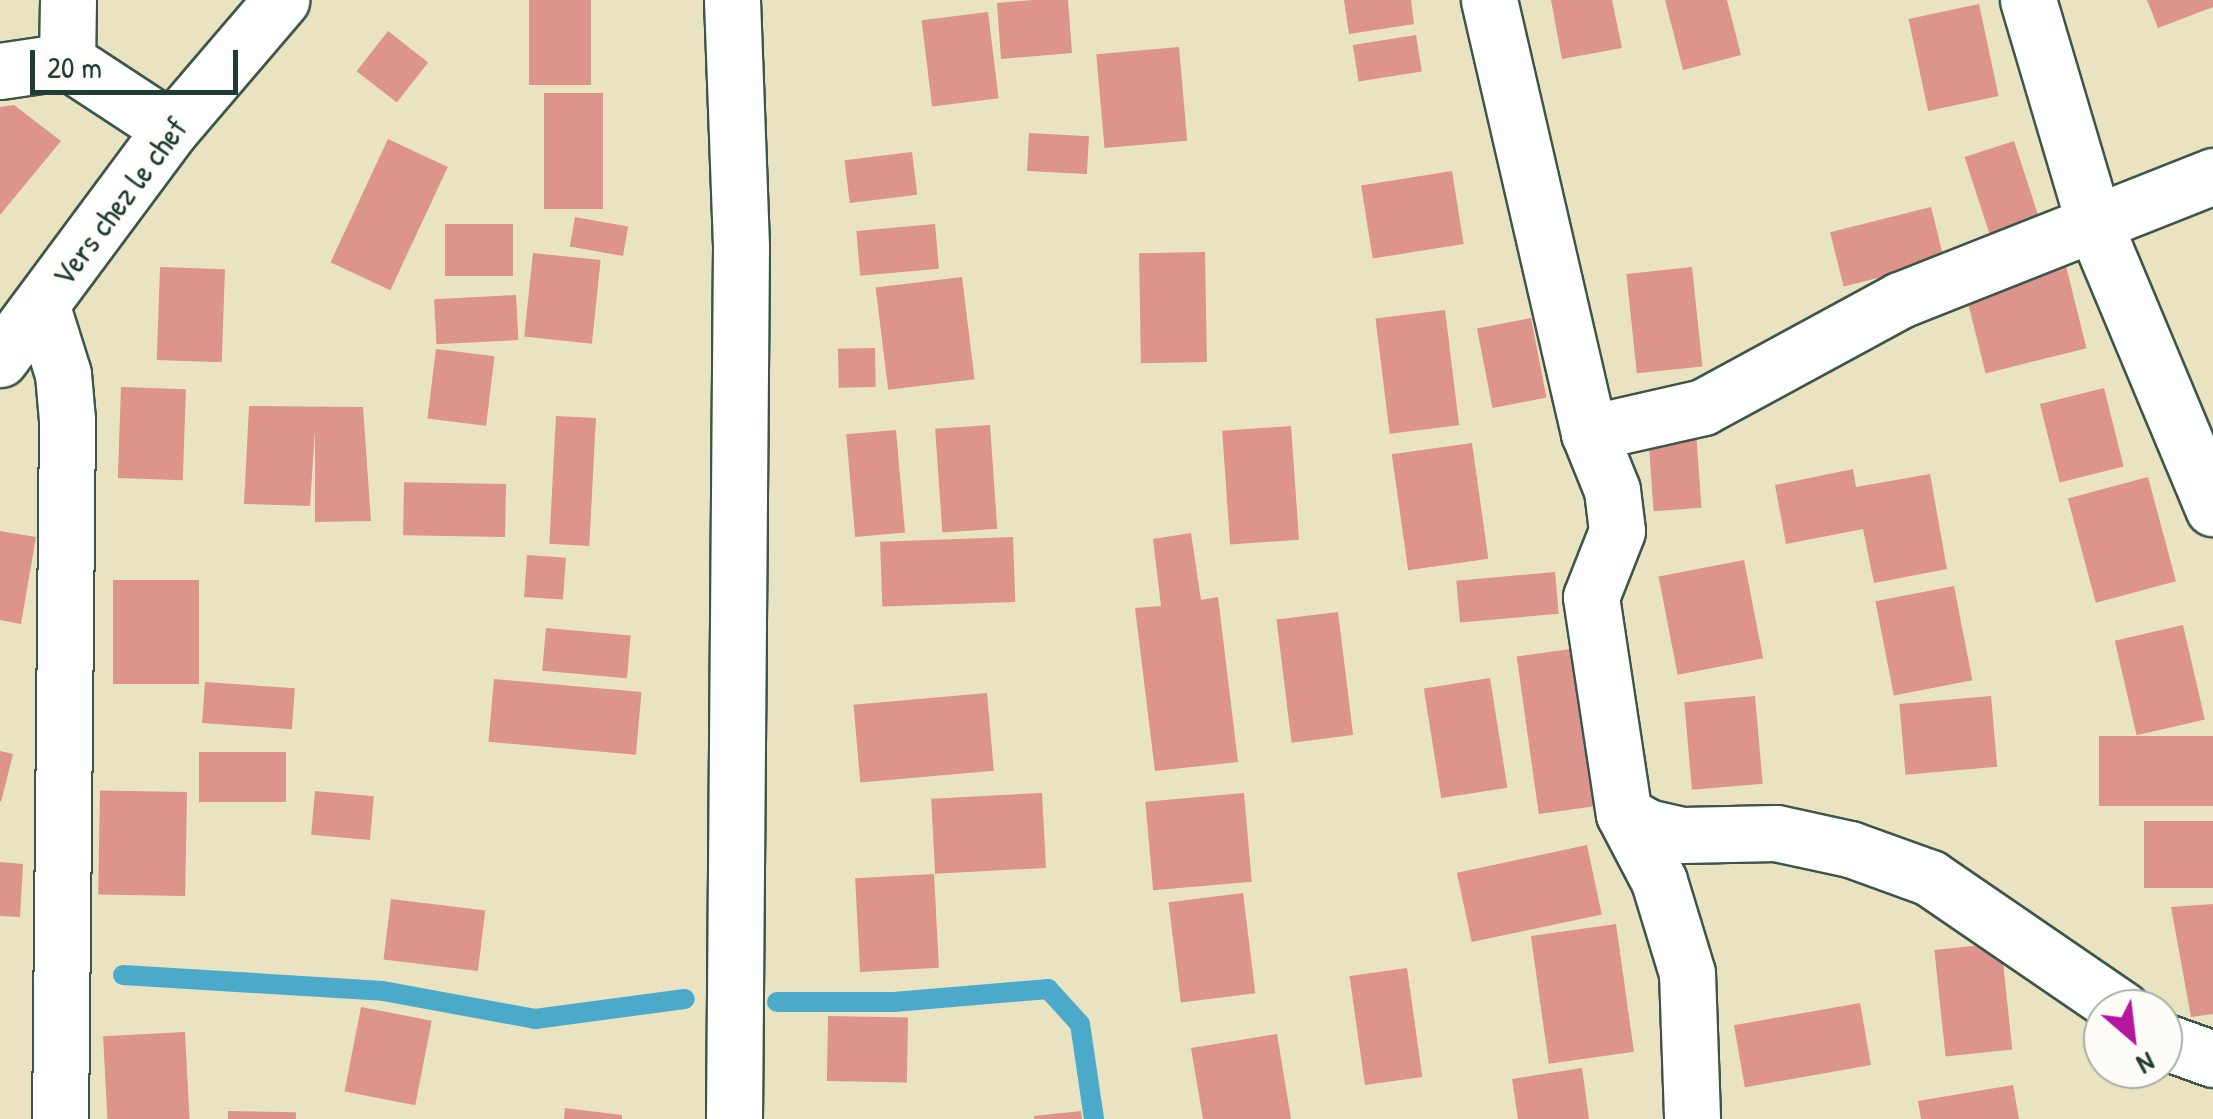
<!DOCTYPE html>
<html>
<head>
<meta charset="utf-8">
<style>
  body { margin:0 }
  #map { position:relative; width:2213px; height:1119px; overflow:hidden; background:#e9e3c2; font-family:"Patrick Hand",sans-serif }
  div>[style] { position:absolute }
  .stream>* { height:20px; margin:-10px; padding:0 10px; transform-origin:10px; border-radius:10px; background:#4baaca }
  .building>* { inset:0; background:#dc948c; transform-origin:0 0 }
  .roads { filter:drop-shadow(2px 0 #3d5649) drop-shadow(-2px 0 #3d5649) drop-shadow(0 2px #3d5649) drop-shadow(0 -2px #3d5649) }
  .minor>* { height:55px; margin:-27.5px; padding:0 27.5px; transform-origin:27.5px; border-radius:27.5px; background:#fff }
  .highway>* { height:55px; margin:-27.5px; padding:0 27.5px; transform-origin:27.5px; border-radius:27.5px; background:#fff }
  span { translate:-50% -50%; white-space:nowrap; text-align:center; line-height:1.15; -webkit-text-stroke:8px #fdfcf7; paint-order:stroke }
  .street-label { font-size:32px; color:#1f3d34 }
  .north { position:absolute; left:2083px; top:989px; width:100px; height:100px; box-sizing:border-box; background:#fdfcf7; border:2px solid #a4b0a9; border-radius:50%; rotate:152deg; font-size:28px; font-weight:700; line-height:40px; text-align:center; color:#1f3d34 }
  .north::after { content:''; display:block; margin:auto; width:35px; height:45px; background:#b5179e; clip-path:polygon(50% 0,100% 100%,50% 72%,0 100%) }
  .scale { position:absolute; left:30px; top:50px; width:208px; height:45px; box-sizing:border-box; border:5px solid #1f3d34; border-top:0; padding-left:12px; font-size:30px; line-height:35px; white-space:nowrap; color:#1f3d34; -webkit-text-stroke:8px #fdfcf7; paint-order:stroke }
</style>
</head>
<body>
<div id="map">
  <div class="stream">
    <div style="left:123px;top:975px;width:260px;rotate:3.5deg"></div>
    <div style="left:383px;top:991px;width:155px;rotate:10.4deg"></div>
    <div style="left:535px;top:1019px;width:151px;rotate:-7.6deg"></div>
    <div style="left:777px;top:1002px;width:117px"></div>
    <div style="left:894px;top:1002px;width:155px;rotate:-4.8deg"></div>
    <div style="left:1048px;top:989px;width:47px;rotate:47.6deg"></div>
    <div style="left:1080px;top:1024px;width:96px;rotate:81.6deg"></div>
  </div>
  <div class="building">
    <div style="left:529px;top:0;width:62px;height:85px"></div>
    <div style="clip-path:polygon(1033px 0,1068px 0,1072px 53px,1001px 59px,997px 3px)"></div>
    <div style="clip-path:polygon(1344px 0,1411px 0,1414px 24px,1349px 34px)"></div>
    <div style="clip-path:polygon(1551px 0,1612px 0,1622px 48px,1562px 59px)"></div>
    <div style="clip-path:polygon(1665px 0,1727px 0,1741px 55px,1683px 70px)"></div>
    <div style="clip-path:polygon(2147px 0,2213px 0,2213px 7px,2158px 28px)"></div>
    <div style="left:1979px;top:4px;width:94px;height:72px;rotate:78deg"></div>
    <div style="left:988px;top:12px;width:87px;height:67px;rotate:83deg"></div>
    <div style="left:388px;top:31px;width:51px;height:51px;rotate:38deg"></div>
    <div style="left:1416px;top:35px;width:37px;height:64px;rotate:81deg"></div>
    <div style="left:1179px;top:47px;width:94px;height:83px;rotate:85deg"></div>
    <div style="left:603px;top:93px;width:116px;height:59px;rotate:90deg"></div>
    <div style="clip-path:polygon(14px 105px,61px 141px,0 215px,0 107px)"></div>
    <div style="left:1029px;top:133px;width:60px;height:38px;rotate:3deg"></div>
    <div style="left:388px;top:139px;width:66px;height:136px;rotate:25deg"></div>
    <div style="left:2014px;top:141px;width:82px;height:52px;rotate:72deg"></div>
    <div style="left:912px;top:152px;width:43px;height:68px;rotate:83deg"></div>
    <div style="left:1452px;top:171px;width:74px;height:92px;rotate:81deg"></div>
    <div style="left:1931px;top:207px;width:56px;height:104px;rotate:76deg"></div>
    <div style="left:575px;top:217px;width:54px;height:30px;rotate:10deg"></div>
    <div style="left:445px;top:224px;width:68px;height:52px"></div>
    <div style="left:935px;top:224px;width:45px;height:79px;rotate:85deg"></div>
    <div style="left:1205px;top:252px;width:110px;height:66px;rotate:89deg"></div>
    <div style="left:533px;top:253px;width:68px;height:84px;rotate:6deg"></div>
    <div style="left:2064px;top:258px;width:93px;height:104px;rotate:76deg"></div>
    <div style="left:160px;top:267px;width:65px;height:93px;rotate:2deg"></div>
    <div style="left:1692px;top:267px;width:100px;height:66px;rotate:84deg"></div>
    <div style="left:962px;top:277px;width:103px;height:87px;rotate:83deg"></div>
    <div style="left:516px;top:295px;width:45px;height:82px;rotate:87deg"></div>
    <div style="left:1445px;top:310px;width:116px;height:70px;rotate:83deg"></div>
    <div style="left:1531px;top:318px;width:81px;height:55px;rotate:79deg"></div>
    <div style="left:875px;top:348px;width:39px;height:37px;rotate:89deg"></div>
    <div style="left:436px;top:349px;width:59px;height:70px;rotate:7deg"></div>
    <div style="left:121px;top:387px;width:65px;height:91px;rotate:2deg"></div>
    <div style="left:2104px;top:388px;width:81px;height:66px;rotate:76deg"></div>
    <div style="clip-path:polygon(249px 406px,363px 407px,371px 521px,315px 522px,315px 430px,310px 506px,244px 504px)"></div>
    <div style="left:556px;top:416px;width:40px;height:128px;rotate:3deg"></div>
    <div style="left:990px;top:425px;width:104px;height:55px;rotate:86deg"></div>
    <div style="left:1291px;top:426px;width:114px;height:69px;rotate:86deg"></div>
    <div style="left:896px;top:430px;width:103px;height:50px;rotate:85deg"></div>
    <div style="left:1696px;top:430px;width:78px;height:48px;rotate:86deg"></div>
    <div style="left:1472px;top:443px;width:117px;height:81px;rotate:82deg"></div>
    <div style="clip-path:polygon(1853px 469px,1856px 487px,1930px 474px,1947px 569px,1874px 583px,1863px 529px,1786px 544px,1775px 485px)"></div>
    <div style="left:2148px;top:477px;width:108px;height:83px;rotate:75deg"></div>
    <div style="left:506px;top:484px;width:53px;height:102px;rotate:91deg"></div>
    <div style="clip-path:polygon(0 531px,36px 537px,21px 624px,0 620px)"></div>
    <div style="clip-path:polygon(1191px 533px,1201px 600px,1218px 597px,1238px 762px,1155px 771px,1135px 608px,1161px 606px,1153px 539px)"></div>
    <div style="left:1013px;top:537px;width:65px;height:133px;rotate:88deg"></div>
    <div style="left:527px;top:555px;width:39px;height:42px;rotate:4deg"></div>
    <div style="left:1744px;top:560px;width:100px;height:87px;rotate:79deg"></div>
    <div style="left:1555px;top:572px;width:42px;height:99px;rotate:85deg"></div>
    <div style="left:113px;top:580px;width:86px;height:104px"></div>
    <div style="left:1954px;top:586px;width:96px;height:80px;rotate:79deg"></div>
    <div style="left:1338px;top:612px;width:124px;height:62px;rotate:83deg"></div>
    <div style="left:2183px;top:625px;width:97px;height:70px;rotate:77deg"></div>
    <div style="left:546px;top:628px;width:85px;height:43px;rotate:5deg"></div>
    <div style="left:1585px;top:647px;width:159px;height:69px;rotate:82deg"></div>
    <div style="left:1490px;top:678px;width:111px;height:67px;rotate:81deg"></div>
    <div style="left:494px;top:679px;width:148px;height:63px;rotate:5deg"></div>
    <div style="left:205px;top:682px;width:90px;height:41px;rotate:4deg"></div>
    <div style="left:987px;top:693px;width:78px;height:134px;rotate:85deg"></div>
    <div style="left:1755px;top:696px;width:88px;height:71px;rotate:85deg"></div>
    <div style="left:1991px;top:696px;width:71px;height:92px;rotate:85deg"></div>
    <div style="left:2213px;top:736px;width:70px;height:114px;rotate:90deg"></div>
    <div style="clip-path:polygon(0 751px,13px 754px,1px 802px,0 801px)"></div>
    <div style="left:199px;top:752px;width:87px;height:50px"></div>
    <div style="left:315px;top:791px;width:59px;height:44px;rotate:5deg"></div>
    <div style="left:187px;top:792px;width:104px;height:87px;rotate:91deg"></div>
    <div style="left:1042px;top:793px;width:75px;height:111px;rotate:87deg"></div>
    <div style="left:1244px;top:793px;width:89px;height:99px;rotate:85deg"></div>
    <div style="left:2213px;top:821px;width:67px;height:69px;rotate:90deg"></div>
    <div style="left:1587px;top:845px;width:71px;height:133px;rotate:78deg"></div>
    <div style="clip-path:polygon(0 862px,23px 864px,20px 917px,0 916px)"></div>
    <div style="left:934px;top:874px;width:94px;height:79px;rotate:87deg"></div>
    <div style="left:1243px;top:893px;width:101px;height:75px;rotate:83deg"></div>
    <div style="left:391px;top:899px;width:95px;height:61px;rotate:7deg"></div>
    <div style="clip-path:polygon(2213px 904px,2213px 1014px,2191px 1017px,2171px 907px)"></div>
    <div style="left:1616px;top:924px;width:129px;height:86px;rotate:82deg"></div>
    <div style="left:2001px;top:943px;width:107px;height:67px;rotate:84deg"></div>
    <div style="left:1407px;top:968px;width:110px;height:58px;rotate:82deg"></div>
    <div style="left:1860px;top:1003px;width:63px;height:128px;rotate:80deg"></div>
    <div style="left:361px;top:1007px;width:72px;height:86px;rotate:11deg"></div>
    <div style="left:828px;top:1016px;width:80px;height:65px;rotate:1deg"></div>
    <div style="left:185px;top:1032px;width:87px;height:82px;rotate:87deg"></div>
    <div style="clip-path:polygon(1277px 1034px,1291px 1119px,1203px 1119px,1191px 1048px)"></div>
    <div style="clip-path:polygon(1582px 1068px,1589px 1119px,1518px 1119px,1512px 1079px)"></div>
    <div style="clip-path:polygon(2013px 1085px,2019px 1119px,1921px 1119px,1918px 1101px)"></div>
    <div style="clip-path:polygon(565px 1108px,622px 1115px,622px 1119px,564px 1119px)"></div>
    <div style="left:228px;top:1111px;width:68px;height:8px;rotate:1deg"></div>
    <div style="clip-path:polygon(1081px 1111px,1082px 1119px,1034px 1119px,1034px 1116px)"></div>
  </div>
  <div class="roads">
    <div class="minor">
      <div style="left:68px;top:0;width:61px;rotate:90.9deg"></div>
      <div style="left:67px;top:61px;width:124px;rotate:33.2deg"></div>
      <div style="left:1489px;top:0;width:444px;rotate:77deg"></div>
      <div style="left:1589px;top:433px;width:61px;rotate:68deg"></div>
      <div style="left:1612px;top:490px;width:41px;rotate:83deg"></div>
      <div style="left:1617px;top:531px;width:71px;rotate:111.5deg"></div>
      <div style="left:1591px;top:597px;width:219px;rotate:81.4deg"></div>
      <div style="left:1624px;top:814px;width:26px;rotate:29deg"></div>
      <div style="left:1647px;top:827px;width:36px;rotate:13deg"></div>
      <div style="left:1682px;top:835px;width:94px;rotate:-1.2deg"></div>
      <div style="left:1776px;top:833px;width:76px;rotate:12.2deg"></div>
      <div style="left:1850px;top:849px;width:85px;rotate:19.9deg"></div>
      <div style="left:1930px;top:878px;width:232px;rotate:34.4deg"></div>
      <div style="left:2028px;top:0;width:236px;rotate:73.5deg"></div>
      <div style="left:2095px;top:226px;width:306px;rotate:67.3deg"></div>
      <div style="left:0;top:71px;width:68px;rotate:-8.5deg"></div>
      <div style="left:42px;top:307px;width:70px;rotate:72.6deg"></div>
      <div style="left:63px;top:374px;width:46px;rotate:85deg"></div>
      <div style="left:67px;top:420px;width:699px;rotate:90.57deg"></div>
      <div style="left:0;top:359px;width:287px;rotate:-53.4deg"></div>
      <div style="left:171px;top:129px;width:170px;rotate:-49.5deg"></div>
      <div style="left:1589px;top:433px;width:117px;rotate:-12.8deg"></div>
      <div style="left:1703px;top:407px;width:224px;rotate:-28.5deg"></div>
      <div style="left:1900px;top:300px;width:337px;rotate:-21.6deg"></div>
      <div style="left:1624px;top:814px;width:76px;rotate:62.4deg"></div>
      <div style="left:1659px;top:881px;width:96px;rotate:73.1deg"></div>
      <div style="left:1687px;top:973px;width:146px;rotate:88deg"></div>
      <div style="left:2163px;top:1041px;width:53px;rotate:19.8deg"></div>
    </div>
    <div class="highway">
      <div style="left:732px;top:0;width:247px;rotate:87.9deg"></div>
      <div style="left:741px;top:247px;width:872px;rotate:90.46deg"></div>
    </div>
  </div>
  <div class="street-label">
    <span style="left:120px;top:202px;rotate:-53deg">Vers chez le chef</span>
  </div>
  <div class="north">N</div>
  <div class="scale">20 m</div>
</div>
</body>
</html>
